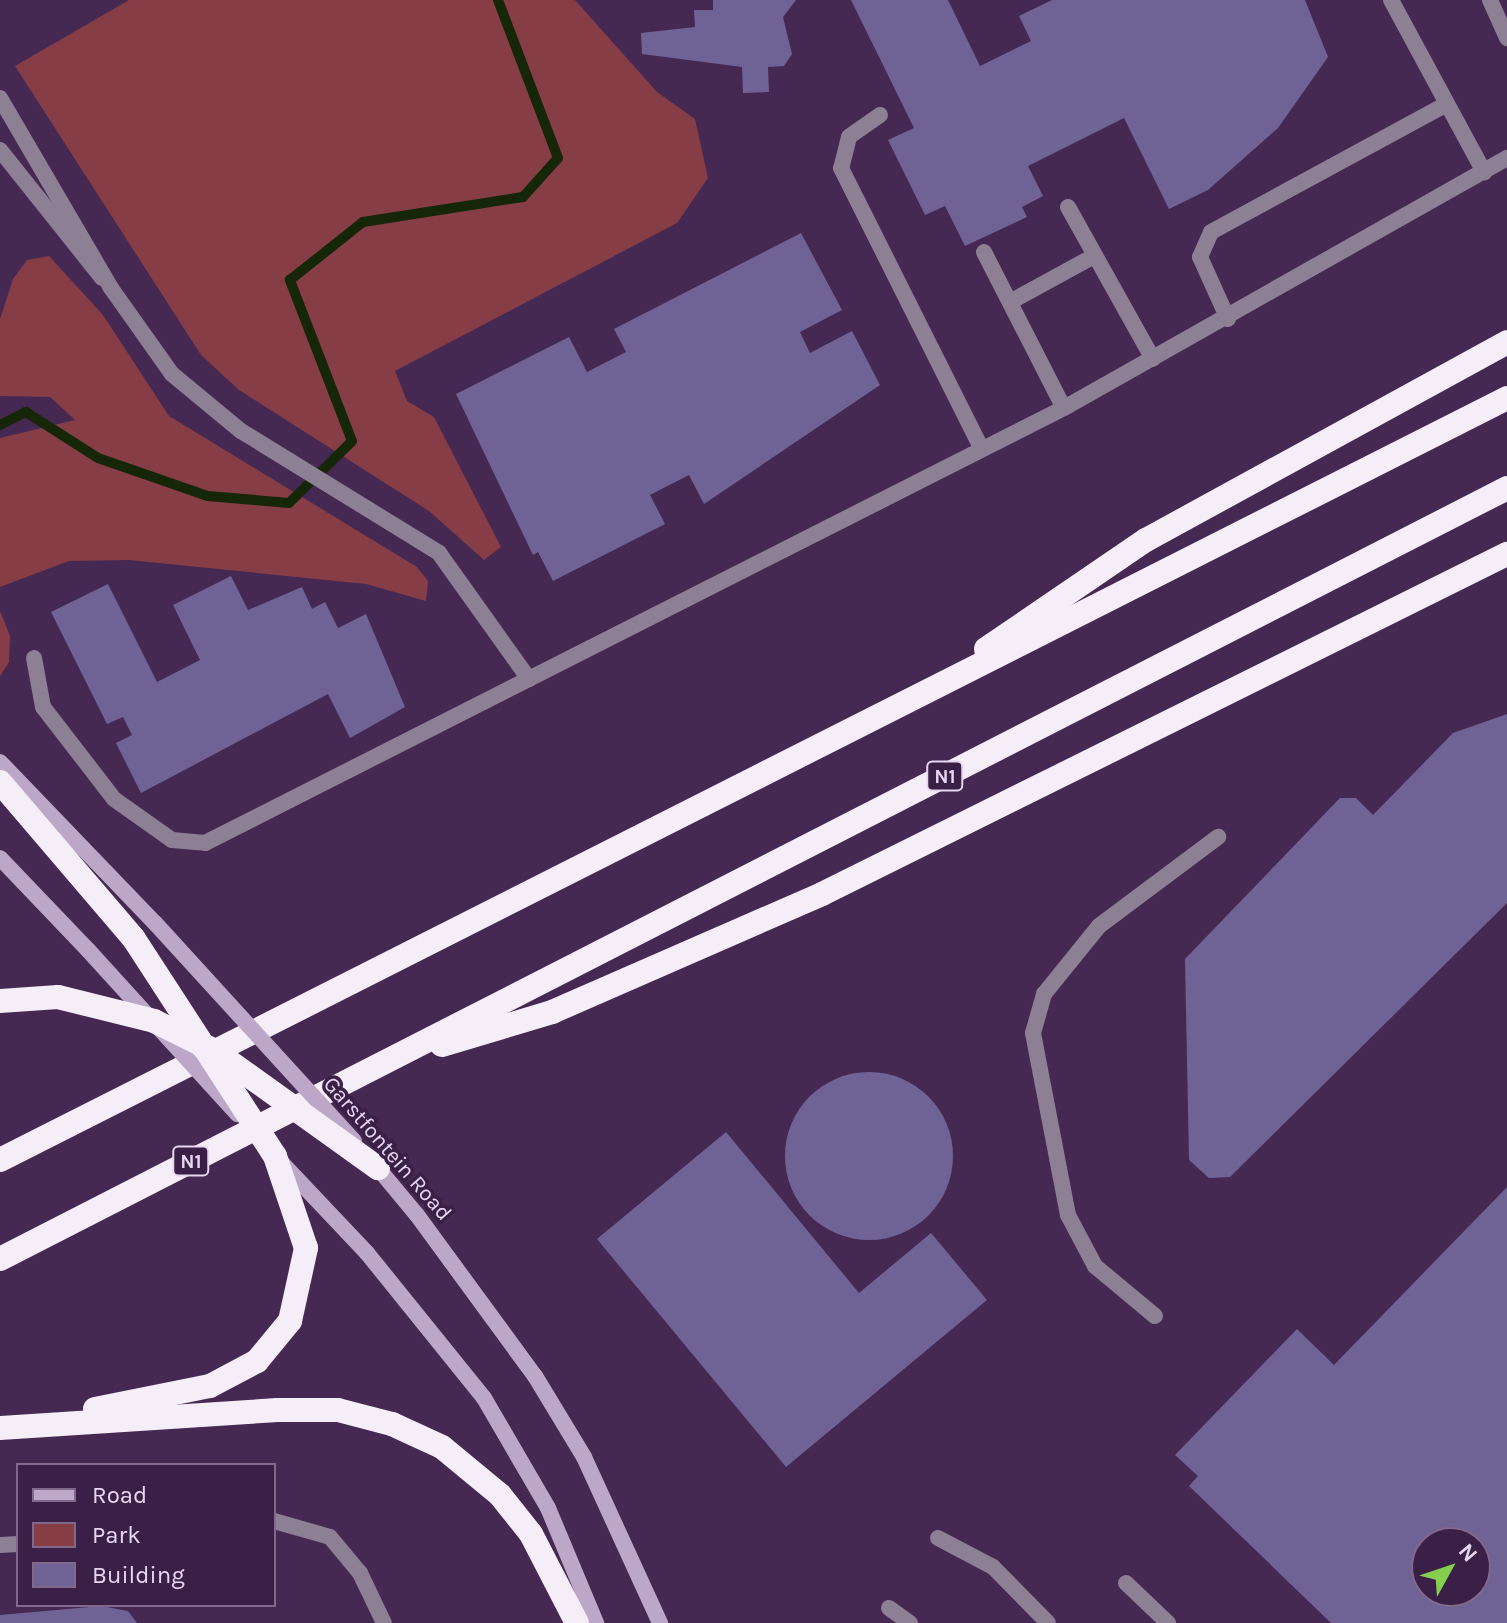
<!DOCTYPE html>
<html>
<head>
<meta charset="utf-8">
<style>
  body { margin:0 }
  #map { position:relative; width:1507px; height:1623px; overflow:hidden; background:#452952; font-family:Karla,sans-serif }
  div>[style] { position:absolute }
  .green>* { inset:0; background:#863d46 }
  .stream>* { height:10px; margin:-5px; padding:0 5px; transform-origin:5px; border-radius:5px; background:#162709 }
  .building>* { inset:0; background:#6f6395 }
  .round { border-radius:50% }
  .service>* { height:16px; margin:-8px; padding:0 8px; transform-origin:8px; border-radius:8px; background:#8d7f94 }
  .minor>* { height:16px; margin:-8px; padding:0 8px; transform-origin:8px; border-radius:8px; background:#8d7f94 }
  .secondary>* { height:16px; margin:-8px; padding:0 8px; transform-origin:8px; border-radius:8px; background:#bda7c9 }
  .motorway>* { height:24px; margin:-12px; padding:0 12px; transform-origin:12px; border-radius:12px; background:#f5eef9 }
  .secondary-bridge>* { height:16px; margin:-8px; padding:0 8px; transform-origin:8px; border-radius:8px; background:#bda7c9 }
  .motorway-bridge>* { height:24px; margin:-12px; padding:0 12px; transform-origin:12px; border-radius:12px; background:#f5eef9 }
  span { translate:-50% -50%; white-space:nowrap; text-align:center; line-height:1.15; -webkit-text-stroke:7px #3a1f47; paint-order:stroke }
  .shield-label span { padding:2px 6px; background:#3a1f47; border:2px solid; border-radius:6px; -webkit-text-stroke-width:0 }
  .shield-label { font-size:20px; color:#e8d7f1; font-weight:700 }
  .street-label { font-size:22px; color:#e8d7f1 }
  .legend { position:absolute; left:16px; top:1463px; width:260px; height:144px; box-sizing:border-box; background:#3a1f47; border:2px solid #80698b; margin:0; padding:10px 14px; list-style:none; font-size:24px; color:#e8d7f1 }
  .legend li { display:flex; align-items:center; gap:16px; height:40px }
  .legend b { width:40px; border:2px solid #80698b }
  .north { position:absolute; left:1411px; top:1527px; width:80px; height:80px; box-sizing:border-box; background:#3a1f47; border:2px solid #80698b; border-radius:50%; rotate:50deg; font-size:22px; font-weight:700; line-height:32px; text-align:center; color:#e8d7f1 }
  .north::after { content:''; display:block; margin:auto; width:28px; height:36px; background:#84cf4d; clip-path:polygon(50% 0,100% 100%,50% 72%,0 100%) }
</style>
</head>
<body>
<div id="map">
  <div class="green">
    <div style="clip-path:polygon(129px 0,575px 0,657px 92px,695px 119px,708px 178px,677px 223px,395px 371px,407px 401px,434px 417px,501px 547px,484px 560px,429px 511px,239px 390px,201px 355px,15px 66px)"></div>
    <div style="clip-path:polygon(49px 256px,103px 315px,169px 416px,417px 567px,428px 581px,426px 601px,366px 584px,129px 560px,69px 561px,0 587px,0 438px,75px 420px,50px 397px,0 396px,0 319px,13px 279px,27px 260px)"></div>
    <div style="clip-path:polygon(0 611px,10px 636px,9px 662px,0 676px)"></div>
  </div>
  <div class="stream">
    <div style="left:0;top:425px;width:29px;rotate:-27deg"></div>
    <div style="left:26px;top:412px;width:85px;rotate:32.6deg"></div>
    <div style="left:98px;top:458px;width:116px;rotate:19.1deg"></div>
    <div style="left:208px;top:496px;width:81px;rotate:4.9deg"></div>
    <div style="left:289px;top:503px;width:88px;rotate:-44.5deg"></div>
    <div style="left:352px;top:441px;width:173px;rotate:-111.1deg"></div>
    <div style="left:290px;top:280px;width:93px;rotate:-38.5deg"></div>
    <div style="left:363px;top:222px;width:162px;rotate:-8.9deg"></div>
    <div style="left:523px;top:197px;width:52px;rotate:-48.1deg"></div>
    <div style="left:558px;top:158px;width:169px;rotate:-110.8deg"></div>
  </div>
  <div class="building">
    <div style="clip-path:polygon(713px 0,796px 0,783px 17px,792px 54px,784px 66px,768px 67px,769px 92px,743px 93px,742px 67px,642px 54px,641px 33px,695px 27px,694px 10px,713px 10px)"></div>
    <div style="clip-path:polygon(851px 0,948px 0,980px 66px,1031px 41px,1019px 16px,1052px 0,1305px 0,1328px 57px,1278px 128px,1208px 190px,1169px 209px,1124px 118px,1028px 166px,1043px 196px,1022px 207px,1027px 217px,965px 246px,945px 206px,925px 215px,888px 140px,914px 128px)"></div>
    <div style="clip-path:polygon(801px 233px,842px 310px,800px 332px,810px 353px,852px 331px,880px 385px,704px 504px,689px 475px,650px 495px,665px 524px,553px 581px,538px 552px,533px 555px,456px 394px,569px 337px,587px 372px,626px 352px,614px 329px)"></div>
    <div style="clip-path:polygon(231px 576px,248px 610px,302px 587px,312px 609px,325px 602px,338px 628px,366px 614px,405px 707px,350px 738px,328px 694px,141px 793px,116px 743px,132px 735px,123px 717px,107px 724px,51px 612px,108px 584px,157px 682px,200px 660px,173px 605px)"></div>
    <div style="clip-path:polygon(1507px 714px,1507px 903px,1230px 1177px,1209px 1178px,1189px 1160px,1185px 959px,1340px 798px,1356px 798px,1373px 815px,1453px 733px)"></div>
    <div class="round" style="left:785px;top:1072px;width:168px;height:168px"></div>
    <div style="clip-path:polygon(726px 1132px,859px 1293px,931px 1233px,987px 1300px,786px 1467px,597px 1239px)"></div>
    <div style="clip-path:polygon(evenodd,1507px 1187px,1507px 1623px,1331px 1623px,1189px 1486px,1198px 1476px,1175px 1455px,1297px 1329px,1334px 1365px,1507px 1187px,1427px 1543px,1475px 1543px,1475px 1591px,1427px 1591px,1427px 1543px)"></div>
    <div style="clip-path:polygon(101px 1606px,128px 1611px,137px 1623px,0 1623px,0 1615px)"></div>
  </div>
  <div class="service">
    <div style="left:1391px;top:0;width:196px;rotate:61.6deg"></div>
    <div style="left:1490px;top:0;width:42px;rotate:65.9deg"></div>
    <div style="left:0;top:98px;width:220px;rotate:59.7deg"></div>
    <div style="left:111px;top:288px;width:105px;rotate:54.7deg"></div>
    <div style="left:172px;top:374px;width:89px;rotate:39.6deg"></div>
    <div style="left:241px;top:431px;width:233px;rotate:31.6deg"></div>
    <div style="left:439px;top:553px;width:155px;rotate:54.5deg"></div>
    <div style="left:880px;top:115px;width:38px;rotate:145deg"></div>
    <div style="left:849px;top:137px;width:32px;rotate:104deg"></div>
    <div style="left:841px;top:168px;width:314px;rotate:63.4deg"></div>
    <div style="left:0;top:150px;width:164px;rotate:51.4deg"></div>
    <div style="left:1068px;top:207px;width:174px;rotate:60.8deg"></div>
    <div style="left:984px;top:252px;width:175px;rotate:62.9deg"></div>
    <div style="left:1010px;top:302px;width:96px;rotate:-28.7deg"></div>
    <div style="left:1228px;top:319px;width:68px;rotate:-114.3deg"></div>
    <div style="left:1200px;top:257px;width:27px;rotate:-66deg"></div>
    <div style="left:1211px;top:232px;width:268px;rotate:-28.5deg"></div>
    <div style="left:34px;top:658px;width:50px;rotate:79.6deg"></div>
    <div style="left:43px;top:707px;width:116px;rotate:52.3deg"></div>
    <div style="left:114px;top:799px;width:71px;rotate:35.3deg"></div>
    <div style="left:172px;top:840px;width:33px;rotate:5deg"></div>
    <div style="left:205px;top:843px;width:963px;rotate:-26.86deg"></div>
    <div style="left:1064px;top:408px;width:509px;rotate:-29.44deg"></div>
    <div style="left:1155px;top:1316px;width:78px;rotate:-140.2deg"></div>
    <div style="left:1095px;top:1266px;width:58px;rotate:-117.9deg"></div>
    <div style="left:1068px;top:1215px;width:185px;rotate:-100.9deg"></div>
    <div style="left:1033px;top:1033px;width:41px;rotate:-74.2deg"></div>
    <div style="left:1044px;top:994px;width:87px;rotate:-51deg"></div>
    <div style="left:1099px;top:926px;width:149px;rotate:-36.8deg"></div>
    <div style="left:938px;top:1538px;width:62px;rotate:27.8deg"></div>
    <div style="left:993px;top:1567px;width:78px;rotate:45.5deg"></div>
    <div style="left:1126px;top:1583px;width:58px;rotate:43.6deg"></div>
    <div style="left:889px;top:1608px;width:26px;rotate:36deg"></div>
  </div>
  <div class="minor">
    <div style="left:274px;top:1521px;width:58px;rotate:15.9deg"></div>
    <div style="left:330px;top:1537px;width:47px;rotate:50.2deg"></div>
    <div style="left:360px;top:1573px;width:55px;rotate:64.4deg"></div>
    <div style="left:0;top:1545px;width:18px;rotate:-3deg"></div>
  </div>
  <div class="secondary">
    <div style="left:0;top:762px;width:223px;rotate:46.1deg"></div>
    <div style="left:0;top:858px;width:127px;rotate:46.3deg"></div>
    <div style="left:417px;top:1215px;width:200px;rotate:53.8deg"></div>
    <div style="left:535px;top:1376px;width:95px;rotate:58.8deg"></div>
    <div style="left:584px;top:1457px;width:183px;rotate:65.4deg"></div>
    <div style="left:367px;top:1253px;width:186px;rotate:51.1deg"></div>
    <div style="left:484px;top:1398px;width:127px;rotate:59.8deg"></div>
    <div style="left:548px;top:1508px;width:125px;rotate:67.3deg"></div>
  </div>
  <div class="motorway">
    <div style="left:986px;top:649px;width:194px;rotate:-34.3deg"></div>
    <div style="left:1146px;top:540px;width:412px;rotate:-28.7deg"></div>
    <div style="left:0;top:782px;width:206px;rotate:49.5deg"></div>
    <div style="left:0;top:1001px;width:58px;rotate:-3.9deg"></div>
    <div style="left:442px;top:1045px;width:115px;rotate:-16.7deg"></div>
    <div style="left:552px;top:1012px;width:295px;rotate:-23.6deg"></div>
    <div style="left:822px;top:894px;width:765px;rotate:-26.4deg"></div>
    <div style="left:0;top:1160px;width:1689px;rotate:-26.82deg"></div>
    <div style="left:0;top:1259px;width:1693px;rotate:-27.09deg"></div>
    <div style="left:95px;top:1409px;width:117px;rotate:-11.3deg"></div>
    <div style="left:210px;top:1386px;width:53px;rotate:-28deg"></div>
    <div style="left:257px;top:1361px;width:52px;rotate:-50.5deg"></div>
    <div style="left:290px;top:1321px;width:75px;rotate:-77.6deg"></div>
    <div style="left:0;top:1428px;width:278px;rotate:-3.7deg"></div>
    <div style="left:277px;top:1410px;width:61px"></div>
    <div style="left:338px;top:1410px;width:56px;rotate:14.5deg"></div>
    <div style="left:392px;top:1424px;width:55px;rotate:24.7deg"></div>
    <div style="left:442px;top:1447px;width:75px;rotate:39.6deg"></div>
    <div style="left:500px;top:1495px;width:50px;rotate:51.5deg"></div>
    <div style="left:531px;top:1534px;width:100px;rotate:62.7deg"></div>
  </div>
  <div class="secondary-bridge">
    <div style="left:155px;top:923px;width:295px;rotate:47.6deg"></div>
    <div style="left:88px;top:950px;width:222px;rotate:47.7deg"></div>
    <div style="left:280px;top:1161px;width:127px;rotate:46.6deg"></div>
    <div style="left:372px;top:1161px;width:70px;rotate:50.2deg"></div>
  </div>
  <div class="motorway-bridge">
    <div style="left:134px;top:939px;width:259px;rotate:57deg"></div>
    <div style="left:275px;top:1156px;width:97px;rotate:71.4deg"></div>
    <div style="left:58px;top:997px;width:99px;rotate:14deg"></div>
    <div style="left:154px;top:1021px;width:66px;rotate:26.2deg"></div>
    <div style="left:213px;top:1050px;width:203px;rotate:35.6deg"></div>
  </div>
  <div class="shield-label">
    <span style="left:945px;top:776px">N1</span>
    <span style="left:191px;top:1161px">N1</span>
  </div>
  <div class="street-label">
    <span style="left:387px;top:1149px;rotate:49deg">Garstfontein Road</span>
  </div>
  <ul class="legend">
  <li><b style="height:10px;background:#bda7c9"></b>Road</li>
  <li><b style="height:22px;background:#863d46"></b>Park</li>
  <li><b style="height:22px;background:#6f6395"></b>Building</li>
  </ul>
  <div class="north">N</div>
</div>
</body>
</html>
